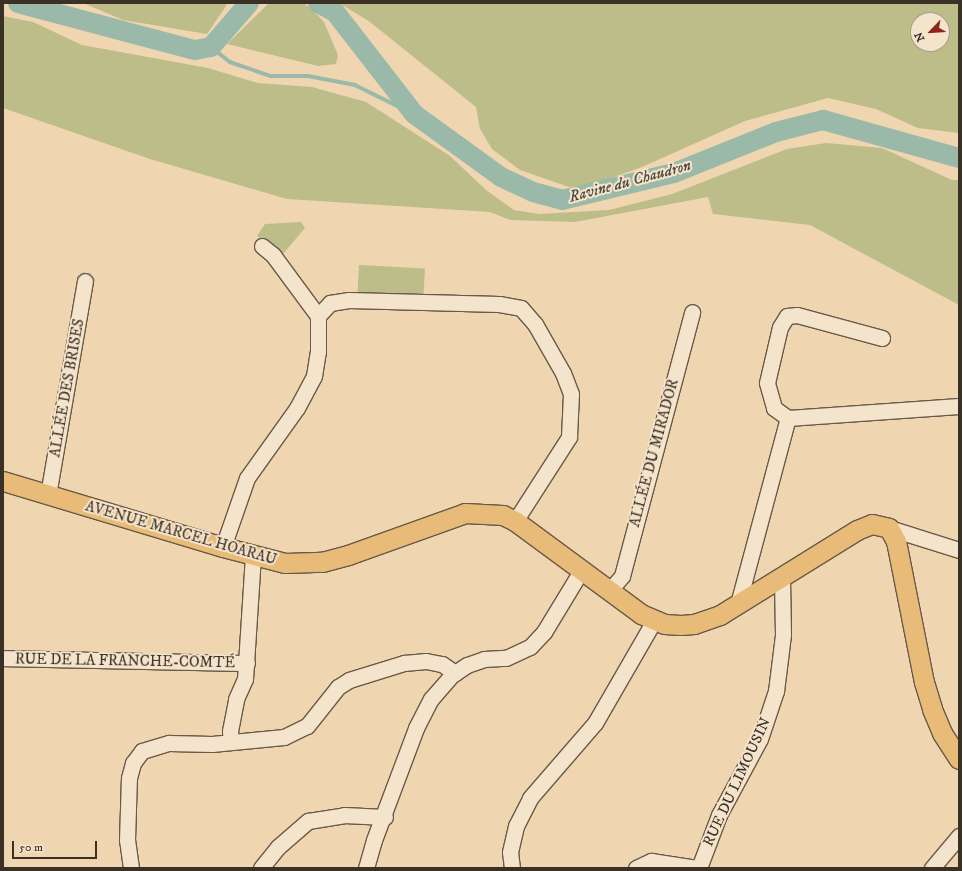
<!DOCTYPE html>
<html>
<head>
<meta charset="utf-8">
<style>
  body { margin:0 }
  #map { position:relative; width:962px; height:871px; overflow:hidden; background:#f0d6b0; font-family:"IM FELL DW Pica",serif }
  div>[style] { position:absolute }
  .green>* { inset:0; background:#bcbd89; transform-origin:0 0 }
  .stream>* { height:3.5px; margin:-1.75px; padding:0 1.75px; transform-origin:1.75px; border-radius:1.75px; background:#9bb9a8 }
  .river>* { height:20px; margin:-10px; padding:0 10px; transform-origin:10px; border-radius:10px; background:#9bb9a8 }
  .roads { filter:drop-shadow(1px 0 #685a48) drop-shadow(-1px 0 #685a48) drop-shadow(0 1px #685a48) drop-shadow(0 -1px #685a48) }
  .minor>* { height:15px; margin:-7.5px; padding:0 7.5px; transform-origin:7.5px; border-radius:7.5px; background:#f5e4cc }
  .major>* { height:19px; margin:-9.5px; padding:0 9.5px; transform-origin:9.5px; border-radius:9.5px; background:#e8bb78 }
  span { translate:-50% -50%; white-space:nowrap; text-align:center; line-height:1.15; -webkit-text-stroke:4px #f5e4cc; paint-order:stroke }
  .street-label { font-size:15px; color:#3a3025 }
  .water-label { font-size:16px; color:#4d4b3f; font-style:italic }
  .frame { position:absolute; inset:0; border:4px solid #3a3025; pointer-events:none }
  .north { position:absolute; left:910px; top:12px; width:40px; height:40px; box-sizing:border-box; background:#f5e4cc; border:1px solid #aa9c89; border-radius:50%; rotate:245deg; font-size:11px; font-weight:700; line-height:16px; text-align:center; color:#3a3025 }
  .north::after { content:''; display:block; margin:auto; width:14px; height:18px; background:#8f2418; clip-path:polygon(50% 0,100% 100%,50% 72%,0 100%) }
  .scale { position:absolute; left:12px; top:841px; width:85px; height:18px; box-sizing:border-box; border:2px solid #3a3025; border-top:0; padding-left:5px; font-size:12px; line-height:14px; white-space:nowrap; color:#3a3025; -webkit-text-stroke:3px #f5e4cc; paint-order:stroke }
</style>
</head>
<body>
<div id="map">
  <div class="green">
    <div style="clip-path:polygon(83px 3px,228px 3px,207px 34px,123px 20px)"></div>
    <div style="clip-path:polygon(269px 3px,303px 3px,312px 9px,324px 22px,338px 55px,336px 64px,318px 66px,227px 44px)"></div>
    <div style="clip-path:polygon(evenodd,339px 3px,959px 3px,959px 133px,918px 128px,876px 109px,828px 98px,745px 121px,642px 167px,591px 185px,569px 187px,520px 170px,492px 149px,480px 129px,476px 107px,370px 22px,339px 3px,918px 20px,942px 20px,942px 44px,918px 44px,918px 20px)"></div>
    <div style="clip-path:polygon(3px 16px,33px 22px,82px 45px,208px 68px,258px 83px,312px 87px,366px 102px,450px 156px,486px 190px,514px 210px,539px 214px,609px 210px,672px 194px,787px 149px,826px 143px,882px 148px,952px 180px,959px 180px,959px 305px,810px 225px,713px 214px,708px 197px,575px 222px,510px 220px,490px 212px,287px 199px,150px 159px,3px 108px)"></div>
    <div style="clip-path:polygon(301px 222px,305px 228px,283px 254px,257px 236px,265px 224px)"></div>
    <div style="left:359px;top:265px;width:66px;height:31px;rotate:3deg"></div>
  </div>
  <div class="stream">
    <div style="left:211px;top:47px;width:24px;rotate:38deg"></div>
    <div style="left:230px;top:62px;width:43px;rotate:18.9deg"></div>
    <div style="left:271px;top:76px;width:37px"></div>
    <div style="left:308px;top:76px;width:48px;rotate:10.8deg"></div>
    <div style="left:355px;top:85px;width:66px;rotate:26.2deg"></div>
  </div>
  <div class="river">
    <div style="left:18px;top:3px;width:183px;rotate:14.9deg"></div>
    <div style="left:195px;top:50px;width:16px;rotate:-11deg"></div>
    <div style="left:211px;top:47px;width:58px;rotate:-49.2deg"></div>
    <div style="left:318px;top:3px;width:19px;rotate:28deg"></div>
    <div style="left:335px;top:12px;width:129px;rotate:52.2deg"></div>
    <div style="left:414px;top:114px;width:107px;rotate:35.9deg"></div>
    <div style="left:501px;top:177px;width:35px;rotate:25deg"></div>
    <div style="left:533px;top:192px;width:30px;rotate:15deg"></div>
    <div style="left:562px;top:200px;width:115px;rotate:-13.6deg"></div>
    <div style="left:674px;top:173px;width:110px;rotate:-21.9deg"></div>
    <div style="left:776px;top:132px;width:49px;rotate:-14.3deg"></div>
    <div style="left:823px;top:120px;width:141px;rotate:15.6deg"></div>
  </div>
  <div class="roads">
    <div class="minor">
      <div style="left:262px;top:246px;width:14px;rotate:39deg"></div>
      <div style="left:273px;top:255px;width:76px;rotate:53.6deg"></div>
      <div style="left:882px;top:338px;width:88px;rotate:-164.9deg"></div>
      <div style="left:797px;top:315px;width:10px;rotate:174deg"></div>
      <div style="left:787px;top:316px;width:13px;rotate:122deg"></div>
      <div style="left:780px;top:327px;width:57px;rotate:103.1deg"></div>
      <div style="left:767px;top:383px;width:26px;rotate:74deg"></div>
      <div style="left:774px;top:408px;width:17px;rotate:36deg"></div>
      <div style="left:788px;top:418px;width:171px;rotate:-4deg"></div>
      <div style="left:48px;top:495px;width:217px;rotate:-80.2deg"></div>
      <div style="left:889px;top:528px;width:73px;rotate:17.4deg"></div>
      <div style="left:223px;top:547px;width:73px;rotate:-70.8deg"></div>
      <div style="left:247px;top:478px;width:86px;rotate:-54.5deg"></div>
      <div style="left:297px;top:408px;width:36px;rotate:-62deg"></div>
      <div style="left:314px;top:376px;width:24px;rotate:-81deg"></div>
      <div style="left:318px;top:352px;width:36px;rotate:-90deg"></div>
      <div style="left:318px;top:316px;width:18px;rotate:-47deg"></div>
      <div style="left:330px;top:303px;width:19px;rotate:-9deg"></div>
      <div style="left:349px;top:300px;width:150px;rotate:1.5deg"></div>
      <div style="left:499px;top:304px;width:22px;rotate:10deg"></div>
      <div style="left:521px;top:308px;width:21px;rotate:49deg"></div>
      <div style="left:535px;top:324px;width:56px;rotate:60.3deg"></div>
      <div style="left:563px;top:373px;width:22px;rotate:69deg"></div>
      <div style="left:571px;top:394px;width:43px;rotate:92.7deg"></div>
      <div style="left:569px;top:437px;width:100px;rotate:122.7deg"></div>
      <div style="left:609px;top:591px;width:20px;rotate:-49deg"></div>
      <div style="left:622px;top:576px;width:273px;rotate:-75.1deg"></div>
      <div style="left:738px;top:604px;width:193px;rotate:-75deg"></div>
      <div style="left:3px;top:658px;width:244px;rotate:1.2deg"></div>
      <div style="left:231px;top:742px;width:11px;rotate:-95deg"></div>
      <div style="left:230px;top:731px;width:33px;rotate:-79deg"></div>
      <div style="left:236px;top:699px;width:22px;rotate:-66deg"></div>
      <div style="left:245px;top:679px;width:124px;rotate:-86.3deg"></div>
      <div style="left:131px;top:868px;width:28px;rotate:-98deg"></div>
      <div style="left:127px;top:840px;width:62px;rotate:-88.2deg"></div>
      <div style="left:129px;top:778px;width:16px;rotate:-75deg"></div>
      <div style="left:133px;top:763px;width:15px;rotate:-53deg"></div>
      <div style="left:142px;top:751px;width:28px;rotate:-17deg"></div>
      <div style="left:169px;top:743px;width:43px;rotate:1.3deg"></div>
      <div style="left:212px;top:744px;width:72px;rotate:-5.6deg"></div>
      <div style="left:284px;top:737px;width:25px;rotate:-26deg"></div>
      <div style="left:307px;top:726px;width:50px;rotate:-51.5deg"></div>
      <div style="left:338px;top:687px;width:13px;rotate:-32deg"></div>
      <div style="left:349px;top:680px;width:58px;rotate:-17.2deg"></div>
      <div style="left:404px;top:663px;width:22px;rotate:-5deg"></div>
      <div style="left:426px;top:661px;width:16px;rotate:11deg"></div>
      <div style="left:442px;top:664px;width:16px;rotate:35deg"></div>
      <div style="left:261px;top:868px;width:27px;rotate:-51deg"></div>
      <div style="left:278px;top:847px;width:40px;rotate:-41deg"></div>
      <div style="left:308px;top:821px;width:36px;rotate:-9deg"></div>
      <div style="left:344px;top:815px;width:41px;rotate:2.8deg"></div>
      <div style="left:366px;top:868px;width:29px;rotate:-74deg"></div>
      <div style="left:374px;top:840px;width:120px;rotate:-69.4deg"></div>
      <div style="left:416px;top:728px;width:33px;rotate:-63deg"></div>
      <div style="left:431px;top:699px;width:32px;rotate:-49deg"></div>
      <div style="left:452px;top:675px;width:18px;rotate:-34deg"></div>
      <div style="left:467px;top:665px;width:18px;rotate:-19deg"></div>
      <div style="left:484px;top:659px;width:22px;rotate:-3deg"></div>
      <div style="left:506px;top:658px;width:26px;rotate:-25deg"></div>
      <div style="left:530px;top:647px;width:21px;rotate:-47deg"></div>
      <div style="left:544px;top:632px;width:71px;rotate:-58.8deg"></div>
      <div style="left:512px;top:868px;width:16px;rotate:-97deg"></div>
      <div style="left:510px;top:852px;width:27px;rotate:-77deg"></div>
      <div style="left:516px;top:826px;width:31px;rotate:-63deg"></div>
      <div style="left:530px;top:798px;width:99px;rotate:-49.1deg"></div>
      <div style="left:595px;top:723px;width:118px;rotate:-60deg"></div>
      <div style="left:636px;top:868px;width:17px;rotate:-25deg"></div>
      <div style="left:651px;top:861px;width:48px;rotate:8.5deg"></div>
      <div style="left:699px;top:868px;width:57px;rotate:-69.3deg"></div>
      <div style="left:719px;top:815px;width:86px;rotate:-61.7deg"></div>
      <div style="left:760px;top:739px;width:51px;rotate:-71.6deg"></div>
      <div style="left:776px;top:691px;width:56px;rotate:-82.9deg"></div>
      <div style="left:783px;top:635px;width:59px;rotate:-91deg"></div>
      <div style="left:932px;top:868px;width:42px;rotate:-49.8deg"></div>
    </div>
    <div class="major">
      <div style="left:3px;top:481px;width:230px;rotate:16.7deg"></div>
      <div style="left:223px;top:547px;width:64px;rotate:14.5deg"></div>
      <div style="left:285px;top:563px;width:37px;rotate:-2deg"></div>
      <div style="left:322px;top:562px;width:27px;rotate:-15deg"></div>
      <div style="left:348px;top:555px;width:124px;rotate:-19.7deg"></div>
      <div style="left:465px;top:513px;width:38px;rotate:3deg"></div>
      <div style="left:503px;top:515px;width:13px;rotate:27deg"></div>
      <div style="left:515px;top:521px;width:157px;rotate:36.4deg"></div>
      <div style="left:641px;top:614px;width:25px;rotate:23deg"></div>
      <div style="left:664px;top:624px;width:17px;rotate:3deg"></div>
      <div style="left:681px;top:625px;width:13px;rotate:-4deg"></div>
      <div style="left:694px;top:624px;width:28px;rotate:-19deg"></div>
      <div style="left:720px;top:615px;width:161px;rotate:-31.8deg"></div>
      <div style="left:857px;top:530px;width:16px;rotate:-22deg"></div>
      <div style="left:872px;top:524px;width:17px;rotate:13deg"></div>
      <div style="left:889px;top:528px;width:15px;rotate:62deg"></div>
      <div style="left:896px;top:541px;width:144px;rotate:78.8deg"></div>
      <div style="left:924px;top:682px;width:28px;rotate:73deg"></div>
      <div style="left:932px;top:709px;width:26px;rotate:67deg"></div>
      <div style="left:942px;top:733px;width:31px;rotate:57deg"></div>
    </div>
  </div>
  <div class="street-label">
    <span style="left:67px;top:388px;rotate:-80deg">ALLÉE DES BRISES</span>
    <span style="left:654px;top:453px;rotate:-75deg">ALLÉE DU MIRADOR</span>
    <span style="left:181px;top:533px;rotate:16deg">AVENUE MARCEL HOARAU</span>
    <span style="left:125px;top:661px;rotate:1deg">RUE DE LA FRANCHE-COMTÉ</span>
    <span style="left:737px;top:782px;rotate:-65deg">RUE DU LIMOUSIN</span>
  </div>
  <div class="water-label">
    <span style="left:630px;top:181px;rotate:-15deg">Ravine du Chaudron</span>
  </div>
  <div class="frame"></div>
  <div class="north">N</div>
  <div class="scale">50 m</div>
</div>
</body>
</html>
